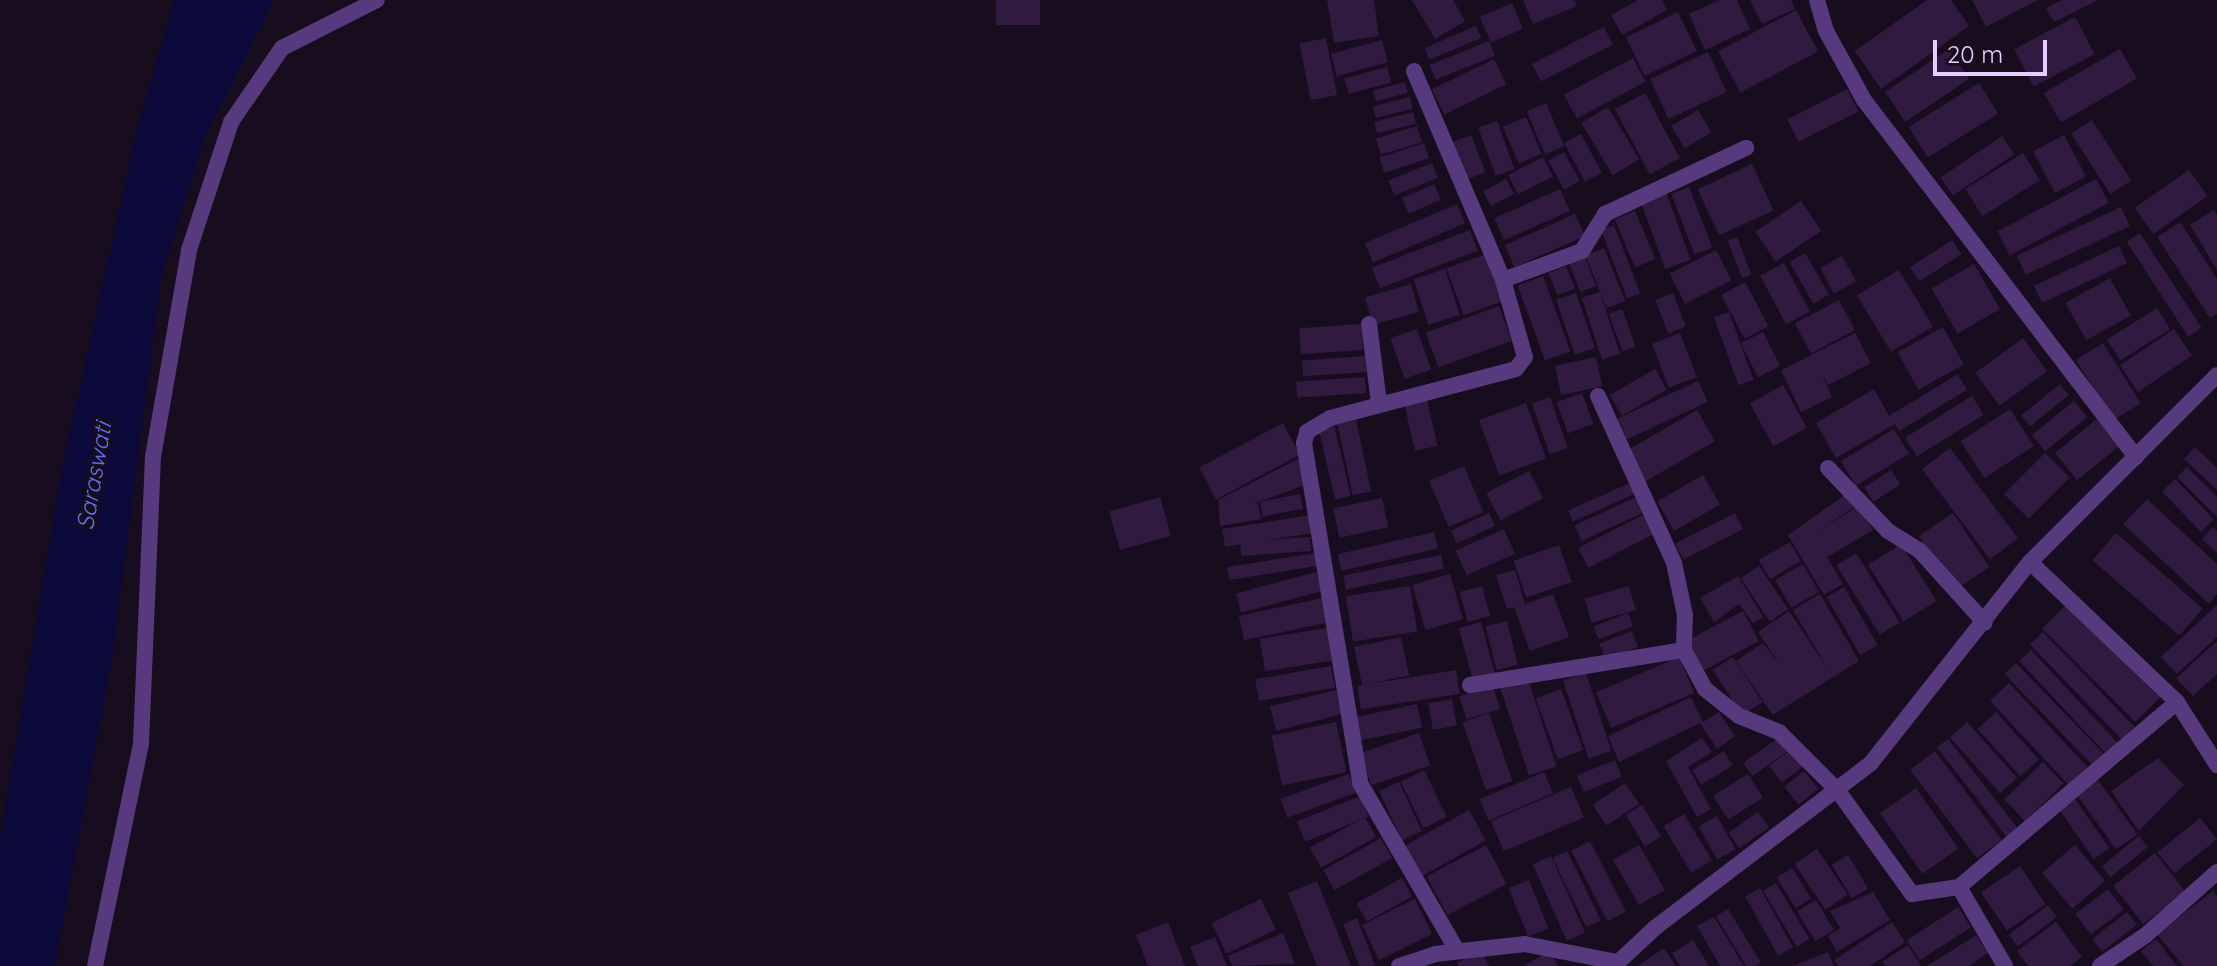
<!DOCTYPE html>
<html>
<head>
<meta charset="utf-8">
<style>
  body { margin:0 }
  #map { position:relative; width:2217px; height:966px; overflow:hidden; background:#170d1f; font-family:Quicksand,sans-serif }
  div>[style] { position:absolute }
  .water>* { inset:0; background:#0c0a3b }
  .building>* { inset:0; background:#301a40; transform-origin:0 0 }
  .minor>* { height:16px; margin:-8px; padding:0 8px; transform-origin:8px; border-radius:8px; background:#57397d }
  span { translate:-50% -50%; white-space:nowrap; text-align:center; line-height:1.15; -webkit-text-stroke:7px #170d1f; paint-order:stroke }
  .water-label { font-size:24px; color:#5d73fb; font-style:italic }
  .scale { position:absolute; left:1933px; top:40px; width:114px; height:36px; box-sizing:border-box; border:4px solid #e6cdfe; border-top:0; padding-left:10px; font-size:24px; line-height:28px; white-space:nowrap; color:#e6cdfe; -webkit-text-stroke:6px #170d1f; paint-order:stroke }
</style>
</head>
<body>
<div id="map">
  <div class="water">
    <div style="clip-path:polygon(174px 0,274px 0,205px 137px,161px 278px,113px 653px,55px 966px,0 966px,0 837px,62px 468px,138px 125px)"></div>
  </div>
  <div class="building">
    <div style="left:996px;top:0;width:44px;height:25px"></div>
    <div style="clip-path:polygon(1327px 0,1374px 0,1379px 36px,1334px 43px)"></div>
    <div style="clip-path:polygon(1412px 0,1453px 0,1465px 21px,1435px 39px)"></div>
    <div style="clip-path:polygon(1523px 0,1574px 0,1577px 6px,1533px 24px)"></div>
    <div style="clip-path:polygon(1638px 0,1662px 0,1667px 10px,1622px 35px,1611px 15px)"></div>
    <div style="clip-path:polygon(1720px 0,1737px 0,1750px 29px,1705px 50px,1689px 14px)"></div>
    <div style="clip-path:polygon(1750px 0,1791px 0,1795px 9px,1762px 24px)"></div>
    <div style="clip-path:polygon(1927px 0,1951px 0,1969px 26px,1881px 89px,1855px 51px)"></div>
    <div style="clip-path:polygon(1972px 0,2038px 0,1986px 27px)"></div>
    <div style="clip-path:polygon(2062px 0,2098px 0,2054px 22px,2046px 8px)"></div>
    <div style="left:1512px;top:3px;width:28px;height:35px;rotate:67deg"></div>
    <div style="left:1796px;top:10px;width:47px;height:88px;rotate:62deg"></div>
    <div style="left:1678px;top:12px;width:43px;height:58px;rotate:64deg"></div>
    <div style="left:2075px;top:17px;width:42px;height:69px;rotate:62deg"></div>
    <div style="left:1476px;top:26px;width:13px;height:56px;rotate:67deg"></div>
    <div style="left:1604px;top:27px;width:20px;height:81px;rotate:63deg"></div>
    <div style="left:1326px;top:38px;width:58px;height:27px;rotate:79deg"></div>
    <div style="left:1382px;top:40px;width:23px;height:53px;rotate:75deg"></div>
    <div style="left:1489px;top:41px;width:16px;height:64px;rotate:68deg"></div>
    <div style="left:1949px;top:49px;width:36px;height:77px;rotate:56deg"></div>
    <div style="left:2120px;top:49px;width:34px;height:88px;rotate:60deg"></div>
    <div style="left:1708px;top:52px;width:44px;height:64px;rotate:65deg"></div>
    <div style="left:1633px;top:58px;width:27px;height:78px;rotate:62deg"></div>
    <div style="left:1494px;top:59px;width:28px;height:69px;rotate:64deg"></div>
    <div style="left:1387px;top:67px;width:16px;height:44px;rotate:75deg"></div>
    <div style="left:1405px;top:82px;width:11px;height:33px;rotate:75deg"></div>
    <div style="left:1979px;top:83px;width:36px;height:83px;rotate:58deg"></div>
    <div style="left:1847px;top:89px;width:25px;height:67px;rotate:63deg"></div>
    <div style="left:1645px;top:93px;width:74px;height:34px;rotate:62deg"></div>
    <div style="left:1410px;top:97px;width:12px;height:38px;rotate:76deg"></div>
    <div style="left:1546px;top:103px;width:47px;height:21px;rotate:67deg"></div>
    <div style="left:1608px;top:107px;width:61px;height:31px;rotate:59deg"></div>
    <div style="left:1698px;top:110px;width:26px;height:31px;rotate:59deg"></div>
    <div style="left:1413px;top:112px;width:12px;height:40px;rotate:76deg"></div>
    <div style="left:1526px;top:117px;width:40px;height:25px;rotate:67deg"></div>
    <div style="left:2092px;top:120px;width:72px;height:25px;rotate:57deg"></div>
    <div style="left:1497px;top:121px;width:51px;height:20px;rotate:70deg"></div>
    <div style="left:1417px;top:126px;width:17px;height:43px;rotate:73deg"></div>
    <div style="left:1581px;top:134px;width:44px;height:19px;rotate:62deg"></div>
    <div style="left:1471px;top:135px;width:40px;height:22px;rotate:69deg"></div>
    <div style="left:2064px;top:135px;width:47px;height:35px;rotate:62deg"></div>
    <div style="left:2002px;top:136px;width:22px;height:74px;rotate:56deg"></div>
    <div style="left:1424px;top:143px;width:16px;height:47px;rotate:72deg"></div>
    <div style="left:1564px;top:152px;width:33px;height:18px;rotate:61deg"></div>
    <div style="left:2023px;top:153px;width:32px;height:68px;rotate:58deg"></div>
    <div style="left:1543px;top:157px;width:22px;height:39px;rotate:63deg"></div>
    <div style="left:1432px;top:163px;width:16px;height:47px;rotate:68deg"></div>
    <div style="left:1752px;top:164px;width:51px;height:60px;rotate:65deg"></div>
    <div style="left:2189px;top:170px;width:32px;height:66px;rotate:55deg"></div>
    <div style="left:1506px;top:179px;width:17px;height:26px;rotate:62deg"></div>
    <div style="left:2096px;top:179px;width:27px;height:112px;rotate:62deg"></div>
    <div style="left:1434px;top:184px;width:17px;height:35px;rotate:66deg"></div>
    <div style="left:1689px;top:187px;width:65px;height:19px;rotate:69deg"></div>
    <div style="left:1560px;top:189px;width:24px;height:72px;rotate:66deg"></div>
    <div style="left:1666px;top:192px;width:72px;height:27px;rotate:70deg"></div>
    <div style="left:1801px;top:201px;width:36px;height:55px;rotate:56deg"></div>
    <div style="left:1457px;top:204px;width:21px;height:100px;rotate:67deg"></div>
    <div style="left:2121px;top:207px;width:21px;height:115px;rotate:65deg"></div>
    <div style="clip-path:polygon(2214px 210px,2217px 215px,2217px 270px,2190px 225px)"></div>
    <div style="left:1635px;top:211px;width:52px;height:22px;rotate:67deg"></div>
    <div style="left:1575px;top:214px;width:24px;height:77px;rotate:66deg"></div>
    <div style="clip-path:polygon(2180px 222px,2217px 279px,2217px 314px,2210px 318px,2157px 237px)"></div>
    <div style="left:1614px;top:225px;width:73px;height:14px;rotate:69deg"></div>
    <div style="left:1470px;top:230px;width:22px;height:105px;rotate:69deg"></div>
    <div style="left:2140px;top:233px;width:113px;height:16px;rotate:57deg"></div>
    <div style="left:1737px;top:237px;width:40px;height:10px;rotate:69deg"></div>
    <div style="left:1952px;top:240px;width:17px;height:50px;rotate:57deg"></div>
    <div style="left:2119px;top:246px;width:19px;height:94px;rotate:65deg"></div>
    <div style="left:1604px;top:248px;width:57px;height:20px;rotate:68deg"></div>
    <div style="left:1716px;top:250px;width:34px;height:52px;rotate:63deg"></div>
    <div style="left:1805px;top:253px;width:48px;height:18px;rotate:60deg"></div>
    <div style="left:1486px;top:254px;width:50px;height:42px;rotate:70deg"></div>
    <div style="left:1842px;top:256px;width:29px;height:25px;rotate:61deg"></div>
    <div style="left:1585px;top:257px;width:31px;height:17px;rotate:69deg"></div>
    <div style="left:1784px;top:263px;width:55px;height:27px;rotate:62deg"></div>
    <div style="left:1974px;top:264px;width:52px;height:49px;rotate:60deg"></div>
    <div style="left:1566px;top:266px;width:24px;height:19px;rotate:68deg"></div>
    <div style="left:1445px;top:269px;width:48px;height:33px;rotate:72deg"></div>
    <div style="left:1899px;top:270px;width:66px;height:49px;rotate:59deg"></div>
    <div style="left:1543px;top:276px;width:80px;height:27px;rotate:70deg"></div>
    <div style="left:2110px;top:278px;width:43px;height:51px;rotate:61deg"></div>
    <div style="left:1745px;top:282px;width:50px;height:27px;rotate:62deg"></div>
    <div style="left:1411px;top:284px;width:29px;height:48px;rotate:74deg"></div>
    <div style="left:1600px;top:292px;width:65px;height:19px;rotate:72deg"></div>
    <div style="left:1576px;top:293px;width:58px;height:21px;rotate:71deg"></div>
    <div style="left:1673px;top:293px;width:36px;height:19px;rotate:69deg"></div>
    <div style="left:1839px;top:300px;width:34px;height:50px;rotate:62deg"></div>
    <div style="left:1499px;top:306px;width:37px;height:78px;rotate:70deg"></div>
    <div style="left:2157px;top:308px;width:25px;height:59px;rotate:58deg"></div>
    <div style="left:1622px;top:309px;width:40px;height:14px;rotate:70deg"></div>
    <div style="left:1729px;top:312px;width:72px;height:16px;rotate:70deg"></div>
    <div style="left:1361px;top:324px;width:26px;height:62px;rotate:86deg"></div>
    <div style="left:1943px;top:327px;width:43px;height:52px;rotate:61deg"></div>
    <div style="left:1417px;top:329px;width:43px;height:28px;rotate:71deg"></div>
    <div style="left:2174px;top:329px;width:32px;height:65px;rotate:56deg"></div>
    <div style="left:1763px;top:332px;width:38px;height:25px;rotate:63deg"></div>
    <div style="left:1680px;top:333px;width:47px;height:30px;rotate:69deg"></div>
    <div style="clip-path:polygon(1855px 333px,1871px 363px,1828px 385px,1822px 374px,1832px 397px,1801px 412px,1781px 370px)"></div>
    <div style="left:2023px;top:338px;width:41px;height:59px;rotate:54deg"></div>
    <div style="left:2103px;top:343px;width:71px;height:32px;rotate:58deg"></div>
    <div style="left:1365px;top:356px;width:16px;height:63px;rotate:86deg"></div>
    <div style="left:1596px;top:357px;width:30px;height:42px;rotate:78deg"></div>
    <div style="left:1655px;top:369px;width:24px;height:52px;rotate:60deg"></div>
    <div style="clip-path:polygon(1958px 374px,1967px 390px,1899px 431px,1895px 424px,1836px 458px,1816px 423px,1874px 389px,1889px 416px)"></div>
    <div style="left:1365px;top:377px;width:16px;height:69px;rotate:86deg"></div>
    <div style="left:1698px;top:381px;width:23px;height:89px;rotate:65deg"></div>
    <div style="left:2060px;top:384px;width:14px;height:50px;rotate:51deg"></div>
    <div style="left:1783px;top:385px;width:49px;height:38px;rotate:61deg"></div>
    <div style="left:1582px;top:393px;width:33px;height:27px;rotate:70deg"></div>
    <div style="left:1426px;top:396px;width:51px;height:23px;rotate:77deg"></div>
    <div style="left:1972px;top:396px;width:22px;height:79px;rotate:58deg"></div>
    <div style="left:1550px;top:397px;width:54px;height:19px;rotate:71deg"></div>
    <div style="left:2074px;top:401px;width:21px;height:54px;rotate:51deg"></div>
    <div style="left:1526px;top:403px;width:59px;height:50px;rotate:70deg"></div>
    <div style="left:2010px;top:409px;width:44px;height:59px;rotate:57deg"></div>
    <div style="left:1697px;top:410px;width:36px;height:80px;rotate:60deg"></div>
    <div style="left:2097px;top:419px;width:35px;height:54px;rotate:51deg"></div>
    <div style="left:1356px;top:420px;width:73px;height:19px;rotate:78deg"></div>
    <div style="left:1283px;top:423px;width:36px;height:95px;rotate:62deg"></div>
    <div style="left:1334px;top:424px;width:74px;height:16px;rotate:77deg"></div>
    <div style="left:1894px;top:429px;width:29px;height:62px;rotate:59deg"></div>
    <div style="clip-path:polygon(2195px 447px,2217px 468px,2217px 490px,2184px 459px)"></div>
    <div style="left:1950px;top:448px;width:113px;height:35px;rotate:53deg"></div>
    <div style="left:2045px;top:453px;width:35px;height:58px;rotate:45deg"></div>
    <div style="clip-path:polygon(1300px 458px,1308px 484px,1253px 504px,1258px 503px,1261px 519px,1220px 526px,1218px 500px)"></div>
    <div style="left:1464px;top:466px;width:50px;height:38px;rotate:67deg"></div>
    <div style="clip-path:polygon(2187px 467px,2217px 497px,2217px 517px,2177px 477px)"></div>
    <div style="left:1891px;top:470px;width:17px;height:32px;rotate:57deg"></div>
    <div style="left:1529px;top:471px;width:31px;height:48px;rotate:63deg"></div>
    <div style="left:1703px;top:475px;width:34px;height:53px;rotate:60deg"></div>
    <div style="left:2175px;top:479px;width:56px;height:18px;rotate:46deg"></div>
    <div style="left:1632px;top:482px;width:12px;height:70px;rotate:66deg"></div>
    <div style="clip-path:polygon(1849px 492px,1857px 505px,1813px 534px,1858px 506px,1873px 530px,1827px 557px,1843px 584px,1824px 595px,1788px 535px)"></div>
    <div style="left:1300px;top:494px;width:15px;height:41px;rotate:79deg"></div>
    <div style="left:1638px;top:496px;width:17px;height:70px;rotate:65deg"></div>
    <div style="left:1160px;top:497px;width:40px;height:53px;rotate:74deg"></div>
    <div style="left:1382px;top:498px;width:30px;height:50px;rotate:78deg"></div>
    <div style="clip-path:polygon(2147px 499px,2217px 564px,2217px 594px,2209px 604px,2123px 524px)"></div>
    <div style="left:1489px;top:513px;width:14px;height:42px;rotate:65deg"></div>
    <div style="left:1735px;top:513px;width:18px;height:67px;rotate:63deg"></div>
    <div style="left:1953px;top:513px;width:65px;height:41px;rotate:56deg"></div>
    <div style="left:1645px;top:514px;width:22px;height:75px;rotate:63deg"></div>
    <div style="left:1311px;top:515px;width:18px;height:90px;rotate:81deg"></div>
    <div style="clip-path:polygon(2213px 527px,2217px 531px,2217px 553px,2202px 539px)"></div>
    <div style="left:1504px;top:529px;width:27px;height:53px;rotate:66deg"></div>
    <div style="left:1434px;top:532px;width:17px;height:99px;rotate:77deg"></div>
    <div style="left:2116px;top:533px;width:115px;height:36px;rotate:41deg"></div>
    <div style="left:1310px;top:537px;width:14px;height:70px;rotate:86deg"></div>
    <div style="left:1790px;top:542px;width:22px;height:36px;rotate:60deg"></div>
    <div style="left:1901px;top:544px;width:67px;height:39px;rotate:58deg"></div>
    <div style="left:1559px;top:545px;width:39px;height:48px;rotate:71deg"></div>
    <div style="left:1316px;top:553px;width:13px;height:90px;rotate:81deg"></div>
    <div style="left:1856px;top:553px;width:82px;height:23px;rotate:58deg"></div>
    <div style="left:1441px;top:555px;width:14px;height:100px;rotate:78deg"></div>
    <div style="left:1803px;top:564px;width:32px;height:32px;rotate:60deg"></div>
    <div style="left:1759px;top:566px;width:52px;height:22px;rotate:56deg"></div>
    <div style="clip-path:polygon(1515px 570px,1525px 604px,1553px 594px,1569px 637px,1530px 651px,1514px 607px,1507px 609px,1496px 575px)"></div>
    <div style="left:1316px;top:572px;width:20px;height:83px;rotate:75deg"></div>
    <div style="left:1450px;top:574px;width:47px;height:39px;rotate:74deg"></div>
    <div style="clip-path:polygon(1738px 576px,1763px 617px,1753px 623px,1739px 604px,1714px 622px,1700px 598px)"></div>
    <div style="left:1410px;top:586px;width:46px;height:65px;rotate:81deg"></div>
    <div style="left:1482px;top:586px;width:31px;height:23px;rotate:75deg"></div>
    <div style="left:1629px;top:586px;width:25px;height:46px;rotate:74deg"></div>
    <div style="left:1844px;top:587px;width:67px;height:20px;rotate:60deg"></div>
    <div style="clip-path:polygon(1820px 594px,1859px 661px,1773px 715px,1736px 661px,1763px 643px,1780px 665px,1758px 632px,1789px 611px,1829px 671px,1793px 610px)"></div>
    <div style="left:1323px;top:598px;width:25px;height:86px;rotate:78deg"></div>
    <div style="left:2067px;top:604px;width:132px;height:35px;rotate:45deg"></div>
    <div style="clip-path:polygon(2217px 605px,2217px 637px,2177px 674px,2161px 657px)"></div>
    <div style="left:1743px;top:611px;width:34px;height:63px;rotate:62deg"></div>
    <div style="left:1628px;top:613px;width:14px;height:37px;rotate:69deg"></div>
    <div style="left:1507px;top:621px;width:45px;height:22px;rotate:76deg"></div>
    <div style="left:1481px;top:622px;width:54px;height:23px;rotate:75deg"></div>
    <div style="left:1327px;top:628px;width:33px;height:68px;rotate:81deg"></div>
    <div style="left:1632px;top:631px;width:17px;height:35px;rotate:69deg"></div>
    <div style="left:2043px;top:632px;width:132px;height:18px;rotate:46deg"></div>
    <div style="left:1401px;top:637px;width:39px;height:48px;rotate:78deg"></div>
    <div style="clip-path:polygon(2217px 641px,2217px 674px,2193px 696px,2176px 678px)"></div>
    <div style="left:2031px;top:650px;width:127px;height:16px;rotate:47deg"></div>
    <div style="left:1679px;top:657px;width:39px;height:90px;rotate:67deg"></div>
    <div style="left:1733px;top:657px;width:54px;height:24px;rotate:57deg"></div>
    <div style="left:2016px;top:663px;width:127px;height:16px;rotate:46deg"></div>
    <div style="left:1331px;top:666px;width:22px;height:77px;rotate:80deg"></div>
    <div style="left:1456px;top:670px;width:24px;height:100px;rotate:81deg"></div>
    <div style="left:1586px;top:673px;width:82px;height:24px;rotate:72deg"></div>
    <div style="left:1528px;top:679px;width:92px;height:29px;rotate:72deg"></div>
    <div style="left:2009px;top:683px;width:115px;height:26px;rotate:47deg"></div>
    <div style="left:1493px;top:686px;width:24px;height:35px;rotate:73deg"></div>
    <div style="left:1561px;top:689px;width:65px;height:27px;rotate:70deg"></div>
    <div style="left:1336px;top:690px;width:25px;height:68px;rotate:76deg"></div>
    <div style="clip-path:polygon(1691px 697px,1703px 722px,1719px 712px,1735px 736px,1717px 749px,1700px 723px,1619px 762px,1608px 736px)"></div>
    <div style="left:1452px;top:699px;width:27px;height:24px;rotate:80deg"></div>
    <div style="left:1417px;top:704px;width:24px;height:64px;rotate:78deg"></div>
    <div style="left:1996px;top:712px;width:64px;height:25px;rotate:48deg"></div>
    <div style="left:1489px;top:713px;width:72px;height:28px;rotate:71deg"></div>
    <div style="left:1336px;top:722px;width:51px;height:66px;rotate:78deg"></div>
    <div style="left:1967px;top:722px;width:75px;height:23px;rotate:48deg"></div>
    <div style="left:1419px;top:733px;width:34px;height:62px;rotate:71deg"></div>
    <div style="left:1780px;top:737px;width:16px;height:45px;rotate:55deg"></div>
    <div style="clip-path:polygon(1702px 738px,1712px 752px,1688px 767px,1711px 809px,1697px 817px,1666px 761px)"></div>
    <div style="left:1948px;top:739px;width:115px;height:14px;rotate:52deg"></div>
    <div style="left:1790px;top:750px;width:21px;height:26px;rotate:53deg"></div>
    <div style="left:1724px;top:751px;width:17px;height:37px;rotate:59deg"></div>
    <div style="left:1935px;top:751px;width:111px;height:31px;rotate:53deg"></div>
    <div style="clip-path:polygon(2158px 758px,2184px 785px,2139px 831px,2111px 791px)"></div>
    <div style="left:1615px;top:760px;width:18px;height:41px;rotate:68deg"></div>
    <div style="left:2043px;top:762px;width:30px;height:54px;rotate:46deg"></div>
    <div style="left:1424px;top:770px;width:52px;height:26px;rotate:64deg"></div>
    <div style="left:1804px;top:771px;width:23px;height:25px;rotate:52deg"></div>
    <div style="left:1544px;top:772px;width:23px;height:70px;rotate:67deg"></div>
    <div style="left:1349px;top:774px;width:20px;height:73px;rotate:70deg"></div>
    <div style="left:1748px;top:774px;width:28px;height:41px;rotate:58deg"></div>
    <div style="left:2098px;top:780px;width:67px;height:26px;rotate:54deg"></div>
    <div style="left:1399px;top:782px;width:54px;height:22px;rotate:65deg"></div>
    <div style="left:1625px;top:783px;width:25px;height:39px;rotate:56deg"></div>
    <div style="left:1571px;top:787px;width:33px;height:87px;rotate:67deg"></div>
    <div style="left:1916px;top:788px;width:74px;height:44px;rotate:55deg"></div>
    <div style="left:1360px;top:796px;width:22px;height:68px;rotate:68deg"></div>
    <div style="left:2075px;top:799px;width:60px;height:19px;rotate:55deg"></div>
    <div style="left:1642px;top:805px;width:37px;height:19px;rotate:59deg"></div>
    <div style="left:1469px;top:810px;width:35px;height:74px;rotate:61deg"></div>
    <div style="left:1758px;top:812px;width:19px;height:36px;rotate:55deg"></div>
    <div style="left:1684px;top:814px;width:54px;height:24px;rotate:59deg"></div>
    <div style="left:1717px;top:816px;width:38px;height:21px;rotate:61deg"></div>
    <div style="left:1365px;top:817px;width:23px;height:63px;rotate:61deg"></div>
    <div style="left:2200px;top:818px;width:27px;height:55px;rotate:51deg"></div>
    <div style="left:2139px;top:836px;width:14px;height:48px;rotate:51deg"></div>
    <div style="left:1381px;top:838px;width:23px;height:66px;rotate:61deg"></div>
    <div style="left:1590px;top:841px;width:79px;height:21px;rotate:63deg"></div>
    <div style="left:1486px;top:845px;width:44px;height:67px;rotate:62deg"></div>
    <div style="left:1639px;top:845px;width:52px;height:30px;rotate:60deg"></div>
    <div style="left:2075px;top:845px;width:47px;height:43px;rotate:50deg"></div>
    <div style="left:1817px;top:849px;width:55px;height:27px;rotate:56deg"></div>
    <div style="left:1567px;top:851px;width:77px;height:16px;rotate:64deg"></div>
    <div style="left:2155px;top:853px;width:49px;height:53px;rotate:52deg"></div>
    <div style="left:1848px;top:855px;width:39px;height:19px;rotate:59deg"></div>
    <div style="left:1551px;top:856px;width:84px;height:20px;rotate:66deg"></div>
    <div style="left:2020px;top:866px;width:46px;height:47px;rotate:56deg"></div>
    <div style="left:1792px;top:868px;width:36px;height:18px;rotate:58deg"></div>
    <div style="left:1402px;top:878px;width:21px;height:52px;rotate:61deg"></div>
    <div style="left:1529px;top:880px;width:52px;height:22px;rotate:68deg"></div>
    <div style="clip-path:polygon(1317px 881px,1351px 966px,1317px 966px,1288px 893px)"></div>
    <div style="left:1776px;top:883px;width:65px;height:15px;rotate:59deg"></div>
    <div style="left:1760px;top:888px;width:68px;height:17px;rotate:61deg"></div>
    <div style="left:2108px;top:889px;width:26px;height:41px;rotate:53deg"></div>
    <div style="clip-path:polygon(2213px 891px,2217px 896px,2217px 966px,2183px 966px,2157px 934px)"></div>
    <div style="clip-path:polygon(1873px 892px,1890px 920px,1837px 952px,1828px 936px,1840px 928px,1830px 911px)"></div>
    <div style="left:1261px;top:899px;width:34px;height:55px;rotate:64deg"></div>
    <div style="left:1415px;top:899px;width:39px;height:59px;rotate:64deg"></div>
    <div style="left:1816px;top:900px;width:35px;height:22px;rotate:59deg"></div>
    <div style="left:2048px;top:905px;width:15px;height:49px;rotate:53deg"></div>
    <div style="left:1958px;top:907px;width:24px;height:61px;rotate:57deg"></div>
    <div style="clip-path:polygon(1728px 909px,1761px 963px,1756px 966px,1746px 966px,1716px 916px)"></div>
    <div style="left:2127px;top:912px;width:16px;height:44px;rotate:52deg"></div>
    <div style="clip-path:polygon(1714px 917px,1744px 966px,1720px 966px,1697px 926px)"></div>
    <div style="clip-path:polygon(1357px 918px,1375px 965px,1372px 966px,1359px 966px,1343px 924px)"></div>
    <div style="clip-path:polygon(1168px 922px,1185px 966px,1148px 966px,1136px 935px)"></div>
    <div style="clip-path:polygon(1892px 922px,1905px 942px,1870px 966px,1838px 966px,1834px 960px)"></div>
    <div style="clip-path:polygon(2056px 922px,2082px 957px,2070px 966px,2028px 966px,2017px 951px)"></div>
    <div style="clip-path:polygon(1283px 933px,1295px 964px,1232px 966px,1228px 956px)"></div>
    <div style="clip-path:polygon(1976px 935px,1988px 953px,1969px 966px,1927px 966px)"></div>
    <div style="clip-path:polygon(1215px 937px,1227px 966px,1198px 966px,1190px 947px)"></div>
    <div style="clip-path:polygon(2156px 939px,2177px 966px,2153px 966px,2141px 951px)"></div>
    <div style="clip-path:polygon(1693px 940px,1709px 966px,1680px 966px,1672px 953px)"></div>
    <div style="clip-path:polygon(1908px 945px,1921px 966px,1885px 966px,1882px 962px)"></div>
    <div style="clip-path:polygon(1664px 948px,1676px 966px,1638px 966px)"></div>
    <div style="clip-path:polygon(1480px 950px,1489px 966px,1458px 966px,1457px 963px)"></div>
    <div style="clip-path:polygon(1550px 951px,1558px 966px,1524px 966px)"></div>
    <div style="clip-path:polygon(1828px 952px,1834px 966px,1793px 966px)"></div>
  </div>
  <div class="minor">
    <div style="left:1817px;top:0;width:32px;rotate:74deg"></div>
    <div style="left:1826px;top:31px;width:79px;rotate:61.2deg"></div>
    <div style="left:1864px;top:100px;width:449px;rotate:52.7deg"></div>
    <div style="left:1414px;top:71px;width:227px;rotate:66.9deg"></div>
    <div style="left:1503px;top:280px;width:80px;rotate:74.1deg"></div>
    <div style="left:1525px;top:357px;width:15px;rotate:127deg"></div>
    <div style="left:1516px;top:369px;width:192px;rotate:165.2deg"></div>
    <div style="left:1330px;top:418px;width:27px;rotate:149deg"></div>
    <div style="left:1307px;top:432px;width:11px;rotate:105deg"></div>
    <div style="left:1304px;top:443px;width:345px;rotate:80.6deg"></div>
    <div style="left:1360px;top:783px;width:193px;rotate:59.9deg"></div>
    <div style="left:1503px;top:280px;width:84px;rotate:-20.2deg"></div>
    <div style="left:1582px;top:251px;width:44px;rotate:-58.1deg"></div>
    <div style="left:1605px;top:214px;width:156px;rotate:-25.1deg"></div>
    <div style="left:1369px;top:324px;width:80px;rotate:82.8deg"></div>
    <div style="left:1598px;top:396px;width:183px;rotate:65.5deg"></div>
    <div style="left:1674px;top:563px;width:53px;rotate:78.1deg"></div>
    <div style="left:1685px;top:615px;width:35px;rotate:92deg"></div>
    <div style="left:1684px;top:650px;width:44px;rotate:61.7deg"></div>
    <div style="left:1705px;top:689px;width:43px;rotate:38.5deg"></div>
    <div style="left:1739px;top:716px;width:43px;rotate:21.8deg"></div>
    <div style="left:1779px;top:732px;width:83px;rotate:45deg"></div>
    <div style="left:1838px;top:791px;width:127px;rotate:54.3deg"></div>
    <div style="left:1912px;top:894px;width:48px;rotate:-8.5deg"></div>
    <div style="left:1959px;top:887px;width:286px;rotate:-40.3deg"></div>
    <div style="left:1828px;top:468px;width:87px;rotate:46.4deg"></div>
    <div style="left:1888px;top:531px;width:36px;rotate:32deg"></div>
    <div style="left:1919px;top:550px;width:98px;rotate:47.9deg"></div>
    <div style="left:2030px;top:562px;width:203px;rotate:43.6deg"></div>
    <div style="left:2177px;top:702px;width:75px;rotate:57.6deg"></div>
    <div style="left:1470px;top:685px;width:217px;rotate:-9.3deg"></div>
    <div style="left:1959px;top:887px;width:91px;rotate:59.8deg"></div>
    <div style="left:95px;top:966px;width:228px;rotate:-78.3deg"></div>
    <div style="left:141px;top:743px;width:286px;rotate:-87.6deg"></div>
    <div style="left:153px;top:457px;width:210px;rotate:-80.1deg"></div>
    <div style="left:189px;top:250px;width:135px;rotate:-71.8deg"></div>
    <div style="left:231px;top:122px;width:90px;rotate:-55.4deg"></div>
    <div style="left:282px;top:48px;width:106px;rotate:-26.8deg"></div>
    <div style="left:1399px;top:966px;width:38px;rotate:-18deg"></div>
    <div style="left:1435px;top:954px;width:91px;rotate:-6.3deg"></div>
    <div style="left:1525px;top:944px;width:94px;rotate:11.1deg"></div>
    <div style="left:1614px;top:966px;width:57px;rotate:-42.9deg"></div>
    <div style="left:1656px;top:927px;width:270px;rotate:-37.3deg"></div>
    <div style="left:1871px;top:763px;width:256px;rotate:-51.7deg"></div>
    <div style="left:2030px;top:562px;width:264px;rotate:-45deg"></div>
    <div style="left:2100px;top:966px;width:55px;rotate:-34deg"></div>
    <div style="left:2146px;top:935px;width:95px;rotate:-41.6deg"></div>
  </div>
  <div class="water-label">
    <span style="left:94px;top:476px;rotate:-80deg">Saraswati</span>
  </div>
  <div class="scale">20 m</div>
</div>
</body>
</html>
